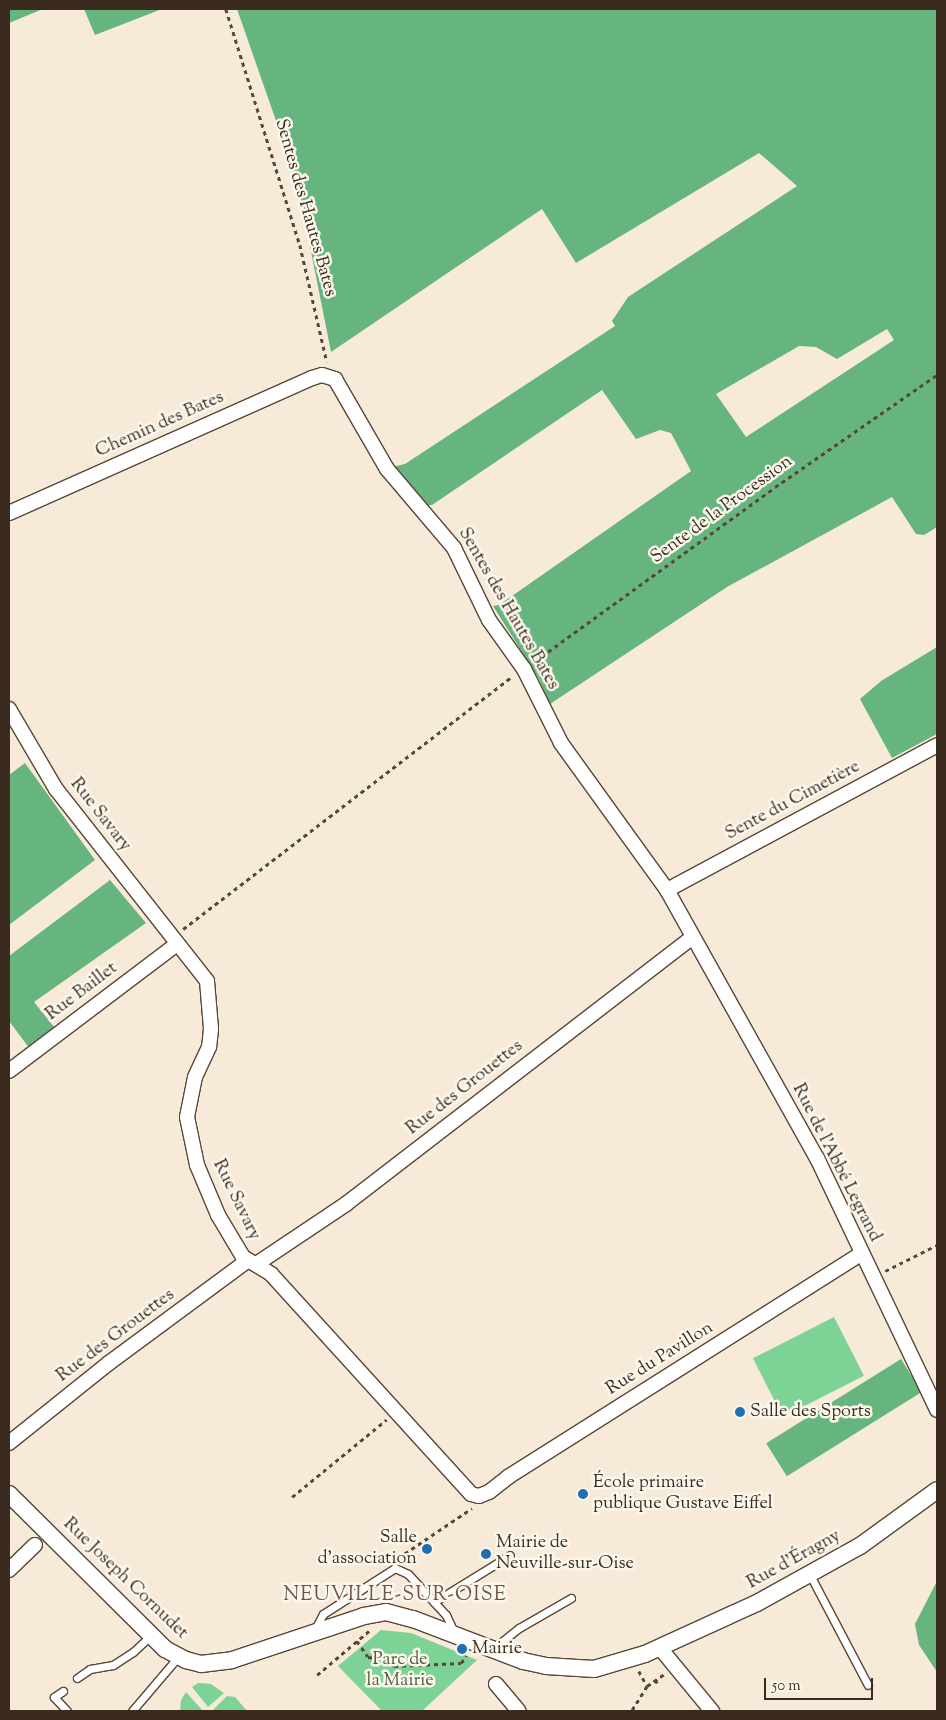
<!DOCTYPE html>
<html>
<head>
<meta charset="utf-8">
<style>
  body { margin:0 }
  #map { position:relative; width:946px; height:1720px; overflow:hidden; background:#f8ead8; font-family:"Sorts Mill Goudy",serif }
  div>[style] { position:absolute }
  .green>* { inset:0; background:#7dd396; transform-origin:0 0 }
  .forest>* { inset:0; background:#66b57f; transform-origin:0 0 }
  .path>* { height:2.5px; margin-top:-1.25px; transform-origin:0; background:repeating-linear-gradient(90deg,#57473a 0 4px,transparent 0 8px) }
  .roads { filter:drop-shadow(1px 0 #57473a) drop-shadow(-1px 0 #57473a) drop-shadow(0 1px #57473a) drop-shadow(0 -1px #57473a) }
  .service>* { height:7px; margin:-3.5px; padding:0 3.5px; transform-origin:3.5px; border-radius:3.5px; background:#fff }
  .minor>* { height:14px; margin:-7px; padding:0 7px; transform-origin:7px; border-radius:7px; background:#fff }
  .tertiary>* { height:16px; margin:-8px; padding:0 8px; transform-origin:8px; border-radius:8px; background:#fff }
  .dots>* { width:14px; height:14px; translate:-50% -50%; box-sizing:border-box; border:2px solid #fbf7ec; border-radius:50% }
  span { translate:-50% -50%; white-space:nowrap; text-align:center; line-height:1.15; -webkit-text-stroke:5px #fbf7ec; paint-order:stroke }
  .street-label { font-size:18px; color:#3b2a1e }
  .poi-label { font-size:18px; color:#3b2a1e }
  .left { translate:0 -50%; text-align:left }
  .right { translate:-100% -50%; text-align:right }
  .park-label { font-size:18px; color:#4f5d42 }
  .quarter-label { font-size:20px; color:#735449; letter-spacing:1px }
  .frame { position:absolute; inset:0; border:10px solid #3b2a1e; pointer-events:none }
  .scale { position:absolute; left:764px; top:1678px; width:109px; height:22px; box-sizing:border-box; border:2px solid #3b2a1e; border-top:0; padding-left:6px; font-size:15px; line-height:18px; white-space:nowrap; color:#3b2a1e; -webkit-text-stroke:4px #fbf7ec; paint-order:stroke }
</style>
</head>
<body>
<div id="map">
  <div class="green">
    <div style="left:834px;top:1317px;width:66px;height:91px;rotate:63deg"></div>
    <div style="clip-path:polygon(381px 1630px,411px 1633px,477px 1660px,422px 1711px,382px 1711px,338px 1666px)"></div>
    <div style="clip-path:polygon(198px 1683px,211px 1684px,224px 1693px,208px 1707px,192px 1687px)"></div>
    <div style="clip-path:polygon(186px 1692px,203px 1711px,180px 1711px,181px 1700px)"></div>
    <div style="clip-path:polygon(227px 1696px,235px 1697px,247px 1711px,212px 1711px)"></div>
  </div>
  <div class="forest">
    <div style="clip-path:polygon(9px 9px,43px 9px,9px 23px)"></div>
    <div style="clip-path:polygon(84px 9px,162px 9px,95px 35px)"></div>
    <div style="clip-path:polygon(evenodd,237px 9px,937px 9px,937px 527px,924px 535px,916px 534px,892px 497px,727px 587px,550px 704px,539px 679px,493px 606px,499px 605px,691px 471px,671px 433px,660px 430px,636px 439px,602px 390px,432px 505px,425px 505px,392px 467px,405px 464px,615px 326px,612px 321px,628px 297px,797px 186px,759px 153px,576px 263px,542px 209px,331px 352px,297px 181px,237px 9px,887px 329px,894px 340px,746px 437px,716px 394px,799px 346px,816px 347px,837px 359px,887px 329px)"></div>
    <div style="clip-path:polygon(937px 647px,937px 734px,892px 758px,860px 699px,881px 681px)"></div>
    <div style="clip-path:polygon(25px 763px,95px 860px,9px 925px,9px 775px)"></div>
    <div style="clip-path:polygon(110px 880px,146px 923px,34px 1002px,59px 1033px,33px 1053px,9px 1021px,9px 956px)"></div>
    <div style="left:901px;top:1359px;width:39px;height:159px;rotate:58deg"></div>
    <div style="clip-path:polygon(937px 1581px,937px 1672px,919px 1645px,915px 1624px)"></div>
  </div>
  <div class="path">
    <div style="left:226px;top:9px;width:247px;rotate:72.6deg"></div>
    <div style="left:300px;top:245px;width:120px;rotate:77deg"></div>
    <div style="left:535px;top:661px;width:296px;rotate:-35.9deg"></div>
    <div style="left:775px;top:487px;width:197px;rotate:-34.7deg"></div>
    <div style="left:183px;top:929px;width:414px;rotate:-37.5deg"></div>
    <div style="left:885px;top:1271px;width:58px;rotate:-26.6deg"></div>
    <div style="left:292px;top:1497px;width:122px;rotate:-39.3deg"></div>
    <div style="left:398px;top:1558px;width:89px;rotate:-34deg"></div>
    <div style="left:405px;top:1601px;width:11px;rotate:-45deg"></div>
    <div style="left:357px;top:1641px;width:19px;rotate:55deg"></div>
    <div style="left:368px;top:1657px;width:18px;rotate:6deg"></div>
    <div style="left:386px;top:1659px;width:11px;rotate:41deg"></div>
    <div style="left:394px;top:1666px;width:67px;rotate:-2.6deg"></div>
    <div style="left:461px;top:1663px;width:9px;rotate:-54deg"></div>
    <div style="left:639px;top:1671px;width:17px;rotate:62deg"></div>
    <div style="left:647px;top:1686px;width:21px;rotate:-35deg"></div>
    <div style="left:317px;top:1675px;width:70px;rotate:-40.3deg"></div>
    <div style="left:655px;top:1680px;width:6px;rotate:51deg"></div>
    <div style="left:632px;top:1710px;width:28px;rotate:-58deg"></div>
  </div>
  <div class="roads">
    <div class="service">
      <div style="left:810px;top:1575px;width:124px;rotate:62.2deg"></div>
      <div style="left:434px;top:1602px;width:89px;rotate:-31.7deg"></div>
      <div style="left:314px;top:1631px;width:19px;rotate:-62deg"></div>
      <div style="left:323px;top:1614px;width:85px;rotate:-32.6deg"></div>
      <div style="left:395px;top:1568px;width:14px;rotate:25deg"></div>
      <div style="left:408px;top:1574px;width:56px;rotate:47.2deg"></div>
      <div style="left:446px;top:1615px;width:21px;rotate:65deg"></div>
      <div style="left:494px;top:1648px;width:32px;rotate:-39deg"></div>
      <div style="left:519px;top:1628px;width:60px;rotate:-30deg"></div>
      <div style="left:77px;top:1678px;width:16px;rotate:-35deg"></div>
      <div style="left:90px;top:1669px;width:23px;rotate:-10deg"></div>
      <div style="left:113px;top:1665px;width:24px;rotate:-33deg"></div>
      <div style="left:133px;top:1652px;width:25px;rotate:-43deg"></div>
      <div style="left:63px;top:1691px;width:11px;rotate:146deg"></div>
      <div style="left:54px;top:1697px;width:19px;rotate:47deg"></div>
      <div style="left:132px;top:1711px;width:71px;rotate:-49.6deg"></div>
    </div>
    <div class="minor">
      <div style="left:9px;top:513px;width:332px;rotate:-24deg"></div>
      <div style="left:312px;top:378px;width:10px;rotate:-17deg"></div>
      <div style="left:322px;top:375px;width:14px;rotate:17deg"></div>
      <div style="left:335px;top:379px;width:104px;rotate:60deg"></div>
      <div style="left:387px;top:469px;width:104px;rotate:49.7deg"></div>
      <div style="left:454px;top:548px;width:80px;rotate:64.1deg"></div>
      <div style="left:489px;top:620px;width:60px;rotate:54.5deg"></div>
      <div style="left:524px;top:669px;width:83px;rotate:63.4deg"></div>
      <div style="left:561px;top:743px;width:181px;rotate:54.2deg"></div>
      <div style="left:667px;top:890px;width:307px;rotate:60.8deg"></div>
      <div style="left:817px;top:1158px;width:279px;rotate:64.5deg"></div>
      <div style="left:9px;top:709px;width:93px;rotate:59.6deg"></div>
      <div style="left:56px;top:789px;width:244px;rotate:51.8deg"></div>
      <div style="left:207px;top:981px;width:48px;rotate:85.2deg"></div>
      <div style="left:211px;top:1029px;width:18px;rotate:96deg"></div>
      <div style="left:209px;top:1047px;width:33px;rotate:115deg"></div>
      <div style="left:195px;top:1077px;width:41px;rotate:101.3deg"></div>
      <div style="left:187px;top:1117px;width:49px;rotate:78.2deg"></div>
      <div style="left:197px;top:1165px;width:54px;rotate:67.2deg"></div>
      <div style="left:218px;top:1215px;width:49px;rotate:59.2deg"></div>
      <div style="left:243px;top:1257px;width:33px;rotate:31deg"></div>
      <div style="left:271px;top:1274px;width:297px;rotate:47.7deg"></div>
      <div style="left:471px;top:1494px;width:8px;rotate:14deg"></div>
      <div style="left:479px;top:1496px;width:11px;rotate:-22deg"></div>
      <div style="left:489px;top:1492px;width:24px;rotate:-38deg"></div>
      <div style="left:508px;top:1477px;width:418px;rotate:-32.3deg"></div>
      <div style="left:667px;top:890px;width:306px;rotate:-28.2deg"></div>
      <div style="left:9px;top:1071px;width:211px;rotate:-37.1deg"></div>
      <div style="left:258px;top:1263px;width:106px;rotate:-33.8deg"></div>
      <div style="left:346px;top:1204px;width:436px;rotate:-37.6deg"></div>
      <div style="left:9px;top:1443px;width:128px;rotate:-38.7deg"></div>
      <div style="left:109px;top:1363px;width:172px;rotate:-36.5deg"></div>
      <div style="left:9px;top:1570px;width:36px;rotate:-44deg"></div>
      <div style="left:660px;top:1648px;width:82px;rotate:50.5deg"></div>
      <div style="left:496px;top:1684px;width:35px;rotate:50deg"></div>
    </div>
    <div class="tertiary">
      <div style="left:9px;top:1494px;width:220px;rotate:44.8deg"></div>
      <div style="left:165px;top:1649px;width:24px;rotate:28deg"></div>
      <div style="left:186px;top:1660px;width:16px;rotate:15deg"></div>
      <div style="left:201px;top:1664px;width:31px;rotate:-7deg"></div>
      <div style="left:232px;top:1660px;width:139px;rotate:-18.4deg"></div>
      <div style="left:364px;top:1616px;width:22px;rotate:-10deg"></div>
      <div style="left:386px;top:1612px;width:28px;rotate:15deg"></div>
      <div style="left:413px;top:1619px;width:118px;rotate:20.9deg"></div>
      <div style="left:523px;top:1661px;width:24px;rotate:12deg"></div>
      <div style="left:546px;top:1666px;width:48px;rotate:3.6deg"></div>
      <div style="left:594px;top:1669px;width:53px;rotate:-16.4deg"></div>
      <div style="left:645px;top:1654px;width:123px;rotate:-24.5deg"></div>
      <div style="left:757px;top:1603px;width:118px;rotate:-29deg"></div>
      <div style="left:860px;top:1546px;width:95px;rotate:-36deg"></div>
    </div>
  </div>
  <div class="dots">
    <div style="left:740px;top:1412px;background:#1f6fb2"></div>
    <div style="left:583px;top:1494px;background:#1f6fb2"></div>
    <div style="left:427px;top:1549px;background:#1f6fb2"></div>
    <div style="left:486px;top:1554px;background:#1f6fb2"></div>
    <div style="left:462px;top:1649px;background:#1f6fb2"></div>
  </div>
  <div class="street-label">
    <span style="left:305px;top:208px;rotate:74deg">Sentes des Hautes Bates</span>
    <span style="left:160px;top:425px;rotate:-24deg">Chemin des Bates</span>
    <span style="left:722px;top:510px;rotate:-36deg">Sente de la Procession</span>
    <span style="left:508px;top:609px;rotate:60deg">Sentes des Hautes Bates</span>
    <span style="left:793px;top:801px;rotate:-28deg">Sente du Cimetière</span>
    <span style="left:100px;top:815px;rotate:52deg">Rue Savary</span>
    <span style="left:82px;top:992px;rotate:-37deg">Rue Baillet</span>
    <span style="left:465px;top:1088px;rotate:-38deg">Rue des Grouettes</span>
    <span style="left:836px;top:1163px;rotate:63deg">Rue de l'Abbé Legrand</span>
    <span style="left:236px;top:1200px;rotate:64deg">Rue Savary</span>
    <span style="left:116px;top:1336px;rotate:-37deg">Rue des Grouettes</span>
    <span style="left:660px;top:1359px;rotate:-32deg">Rue du Pavillon</span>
    <span style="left:794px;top:1560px;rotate:-29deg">Rue d'Éragny</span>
    <span style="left:125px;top:1579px;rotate:44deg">Rue Joseph Cornudet</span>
  </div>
  <div class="poi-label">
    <span class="left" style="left:750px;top:1412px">Salle des Sports</span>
    <span class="left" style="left:593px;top:1494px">École primaire<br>publique Gustave Eiffel</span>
    <span class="right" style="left:417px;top:1549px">Salle<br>d'association</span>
    <span class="left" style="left:496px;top:1554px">Mairie de<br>Neuville-sur-Oise</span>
    <span class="left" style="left:472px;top:1649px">Mairie</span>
  </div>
  <div class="park-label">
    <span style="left:400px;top:1671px">Parc de<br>la Mairie</span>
  </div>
  <div class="quarter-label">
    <span style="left:395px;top:1595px">NEUVILLE-SUR-OISE</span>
  </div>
  <div class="frame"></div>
  <div class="scale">50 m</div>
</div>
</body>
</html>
